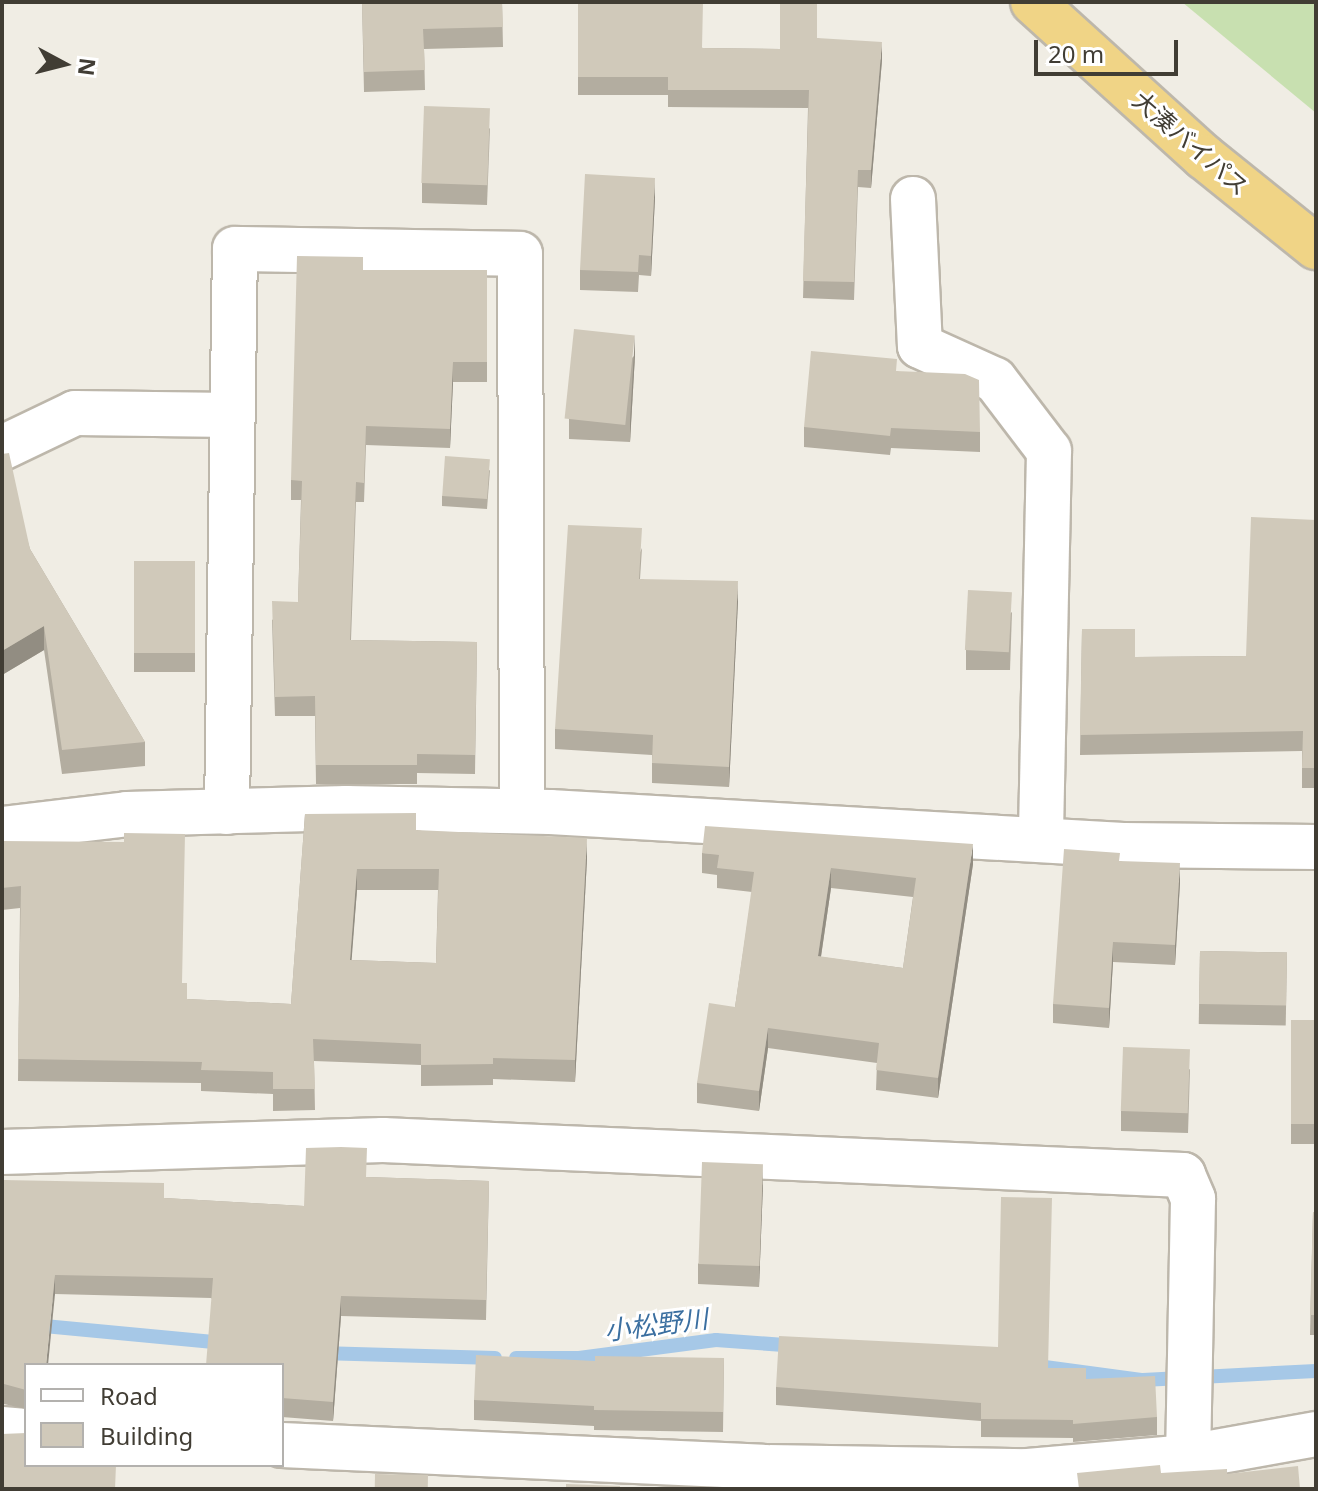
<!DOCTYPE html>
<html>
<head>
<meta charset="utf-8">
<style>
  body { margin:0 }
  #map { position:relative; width:1318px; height:1491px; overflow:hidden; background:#f0ede4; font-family:"Noto Sans","Noto Sans JP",sans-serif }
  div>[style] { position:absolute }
  .green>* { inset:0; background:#c8e0b0 }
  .stream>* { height:14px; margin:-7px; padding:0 7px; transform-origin:7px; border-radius:7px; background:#a6c8e7 }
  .roads { filter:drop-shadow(2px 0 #bdb7ab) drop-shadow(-2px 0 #bdb7ab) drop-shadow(0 2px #bdb7ab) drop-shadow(0 -2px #bdb7ab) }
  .minor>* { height:44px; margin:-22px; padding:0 22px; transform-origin:22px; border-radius:22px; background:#fff }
  .trunk>* { height:44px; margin:-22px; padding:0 22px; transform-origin:22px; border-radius:22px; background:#f0d486 }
  .wall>* { inset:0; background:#b3ada0; transform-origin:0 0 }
  .shaded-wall>* { inset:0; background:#928d82; transform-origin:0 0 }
  .building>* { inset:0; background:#d0c9ba; transform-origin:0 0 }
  span { translate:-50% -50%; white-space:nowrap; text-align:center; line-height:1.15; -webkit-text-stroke:6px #fff; paint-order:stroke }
  .street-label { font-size:24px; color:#413d34 }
  .water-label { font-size:26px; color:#3b6fa0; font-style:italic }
  .frame { position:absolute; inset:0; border:4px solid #413d34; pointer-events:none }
  .legend { position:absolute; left:24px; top:1363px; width:260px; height:104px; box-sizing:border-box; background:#fff; border:2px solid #b3b1ae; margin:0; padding:10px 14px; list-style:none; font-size:24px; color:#413d34 }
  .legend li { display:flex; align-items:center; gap:16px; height:40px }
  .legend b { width:40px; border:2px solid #b3b1ae }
  .north { position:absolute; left:24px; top:24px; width:80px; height:80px; -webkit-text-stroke:6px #fff; paint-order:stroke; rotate:97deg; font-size:22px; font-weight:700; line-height:32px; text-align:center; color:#413d34 }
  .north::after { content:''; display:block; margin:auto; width:28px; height:36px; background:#413d34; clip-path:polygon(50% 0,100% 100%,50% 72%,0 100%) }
  .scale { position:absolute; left:1034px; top:40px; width:144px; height:36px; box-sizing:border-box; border:4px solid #413d34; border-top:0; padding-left:10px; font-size:24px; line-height:28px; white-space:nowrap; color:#413d34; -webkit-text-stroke:6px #fff; paint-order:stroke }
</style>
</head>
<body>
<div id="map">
  <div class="green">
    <div style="clip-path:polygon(1182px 2px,1316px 2px,1316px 113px)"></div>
  </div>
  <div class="stream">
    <div style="left:2px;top:1322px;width:223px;rotate:5.4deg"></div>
    <div style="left:320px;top:1353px;width:175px;rotate:1.6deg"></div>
    <div style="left:516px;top:1358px;width:63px"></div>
    <div style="left:579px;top:1358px;width:138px;rotate:-7.5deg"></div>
    <div style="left:716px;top:1340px;width:82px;rotate:4.2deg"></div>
    <div style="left:1030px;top:1365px;width:114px;rotate:7.6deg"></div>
    <div style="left:1143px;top:1380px;width:173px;rotate:-3deg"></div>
  </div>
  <div class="roads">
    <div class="minor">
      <div style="left:913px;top:199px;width:147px;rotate:87.3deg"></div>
      <div style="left:920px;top:346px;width:82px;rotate:24.4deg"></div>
      <div style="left:995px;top:380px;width:89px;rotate:52.7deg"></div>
      <div style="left:1049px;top:451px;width:389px;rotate:91.2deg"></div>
      <div style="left:2px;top:448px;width:81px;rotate:-25.6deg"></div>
      <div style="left:75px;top:413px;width:158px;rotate:0.7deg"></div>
      <div style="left:227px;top:812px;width:563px;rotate:-89.19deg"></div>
      <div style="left:235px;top:249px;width:285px;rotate:1deg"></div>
      <div style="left:520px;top:254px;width:557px;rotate:89.79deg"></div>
      <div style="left:2px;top:829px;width:126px;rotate:-6.8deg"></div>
      <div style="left:127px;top:814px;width:219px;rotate:-1.6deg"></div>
      <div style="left:346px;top:808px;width:204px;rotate:1.1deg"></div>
      <div style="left:550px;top:812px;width:574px;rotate:3.3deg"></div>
      <div style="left:1123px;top:845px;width:193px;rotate:0.6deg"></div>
      <div style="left:2px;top:1152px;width:381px;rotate:-1.8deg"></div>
      <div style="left:383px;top:1140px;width:801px;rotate:2.51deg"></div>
      <div style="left:1183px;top:1175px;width:26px;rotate:67deg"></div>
      <div style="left:1193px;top:1199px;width:258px;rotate:91.1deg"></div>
      <div style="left:2px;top:1429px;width:24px;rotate:5deg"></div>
      <div style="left:282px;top:1445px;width:481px;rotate:2.6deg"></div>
      <div style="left:762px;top:1467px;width:266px;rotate:0.9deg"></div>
      <div style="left:1028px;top:1471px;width:161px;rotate:-5deg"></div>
      <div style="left:1188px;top:1457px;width:130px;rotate:-10.2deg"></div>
    </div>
    <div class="trunk">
      <div style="left:1033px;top:2px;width:231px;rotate:42.2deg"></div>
      <div style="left:1204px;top:157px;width:144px;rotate:38.8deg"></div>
    </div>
  </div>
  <div class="wall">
    <div style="clip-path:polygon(362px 2px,502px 2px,503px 47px,424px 49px,425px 90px,364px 92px)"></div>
    <div style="clip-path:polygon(578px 2px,703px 48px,780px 49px,817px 38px,882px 60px,871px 188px,858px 187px,854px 300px,803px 298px,808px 108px,668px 107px,668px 95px,578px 95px)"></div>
    <div style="clip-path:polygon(490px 128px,487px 205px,422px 203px,422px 183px)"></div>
    <div style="clip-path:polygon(655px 198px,651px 276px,639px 275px,638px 292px,580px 290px,580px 270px)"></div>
    <div style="clip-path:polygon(363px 270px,487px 270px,487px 382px,453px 382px,450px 448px,366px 445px,364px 502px,356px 502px,351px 640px,477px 642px,475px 774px,417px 773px,417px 784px,316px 784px,315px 716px,275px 716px,272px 620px,298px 602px,301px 500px,291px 500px,291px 480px)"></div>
    <div style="clip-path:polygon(635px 355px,630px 442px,569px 439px,569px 419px)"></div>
    <div style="clip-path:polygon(897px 371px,980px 432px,980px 452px,891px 448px,890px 455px,804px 447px,804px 427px)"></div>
    <div style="clip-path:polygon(2px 454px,30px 549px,145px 742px,145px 766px,62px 774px,44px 650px,2px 675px)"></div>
    <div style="clip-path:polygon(490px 470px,487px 509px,442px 506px,442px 496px)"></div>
    <div style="clip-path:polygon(1316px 520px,1316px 788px,1302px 788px,1302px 751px,1080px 755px,1082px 629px,1135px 657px,1246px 656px)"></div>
    <div style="clip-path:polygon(642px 548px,640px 579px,738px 601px,729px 787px,652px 783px,652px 755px,555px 749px,555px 729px)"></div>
    <div style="left:134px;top:561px;width:61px;height:111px"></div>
    <div style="clip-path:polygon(1012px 612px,1010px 670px,966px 670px,966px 650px)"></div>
    <div style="clip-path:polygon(evenodd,305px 814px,416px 830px,587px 859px,575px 1082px,493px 1079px,493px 1085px,421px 1086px,421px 1065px,314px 1061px,315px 1110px,273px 1111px,273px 1094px,201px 1091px,201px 1083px,18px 1081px,20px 908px,2px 910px,2px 841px,182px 983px,187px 999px,291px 1004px,305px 814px,357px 890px,438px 890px,436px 963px,351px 960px,357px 890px)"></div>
    <div style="clip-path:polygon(evenodd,702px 853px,973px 864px,938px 1098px,876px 1090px,877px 1063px,768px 1048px,759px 1111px,697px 1103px,697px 1083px,735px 1007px,752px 892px,717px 888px,717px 875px,702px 873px,702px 853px,831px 888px,913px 897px,903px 968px,821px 957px,831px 888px)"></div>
    <div style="clip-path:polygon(1120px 861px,1180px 883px,1175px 965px,1113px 962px,1109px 1028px,1053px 1023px,1053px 1004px)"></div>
    <div style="left:1200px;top:951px;width:87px;height:73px;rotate:1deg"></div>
    <div style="left:1291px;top:1020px;width:25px;height:124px"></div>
    <div style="clip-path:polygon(1190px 1069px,1188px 1133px,1121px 1131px,1121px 1111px)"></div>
    <div style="clip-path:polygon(366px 1177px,489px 1181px,486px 1320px,341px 1316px,333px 1421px,282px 1417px,282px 1365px,211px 1298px,55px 1294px,26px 1365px,26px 1409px,4px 1404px,2px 1405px,2px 1180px,164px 1198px,304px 1206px)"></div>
    <div style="clip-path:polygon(763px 1184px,759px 1287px,698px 1284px,698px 1264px)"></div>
    <div style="clip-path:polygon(1313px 1212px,1316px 1212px,1316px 1335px,1310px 1335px)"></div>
    <div style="clip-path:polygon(724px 1358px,723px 1432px,594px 1430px,594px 1426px,474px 1420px,474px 1400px,595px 1361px)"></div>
    <div style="clip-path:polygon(1048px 1368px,1086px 1379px,1157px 1417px,1157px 1435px,1073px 1442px,1073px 1438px,981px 1437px,981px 1421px,776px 1405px,776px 1387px)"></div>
  </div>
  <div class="shaded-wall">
    <div style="clip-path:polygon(882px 42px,882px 60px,871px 188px,871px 170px)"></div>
    <div style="clip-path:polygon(655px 178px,655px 198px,651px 276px,651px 256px)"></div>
    <div style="clip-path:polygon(635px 335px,635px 355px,630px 442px,630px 422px)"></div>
    <div style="clip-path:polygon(453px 362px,453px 382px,450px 448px,450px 429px)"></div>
    <div style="clip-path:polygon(738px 581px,738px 601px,729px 787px,729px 767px)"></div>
    <div style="clip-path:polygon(44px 626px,44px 650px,2px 675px,2px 651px)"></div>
    <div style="clip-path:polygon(587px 838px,587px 859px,575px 1082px,575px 1060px)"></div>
    <div style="clip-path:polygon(973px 844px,973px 864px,938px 1098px,938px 1078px)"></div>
    <div style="clip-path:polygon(1180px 863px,1180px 883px,1175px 965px,1175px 945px)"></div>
    <div style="clip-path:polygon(831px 868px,831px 888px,818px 976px,818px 956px)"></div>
    <div style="clip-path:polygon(357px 869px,357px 890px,350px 981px,350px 960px)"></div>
    <div style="clip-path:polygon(1113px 942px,1113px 962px,1109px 1028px,1109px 1008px)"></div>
    <div style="clip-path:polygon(768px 1028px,768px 1048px,759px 1111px,759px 1091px)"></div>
    <div style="clip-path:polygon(763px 1164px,763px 1184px,759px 1287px,759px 1267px)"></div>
    <div style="clip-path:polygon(55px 1275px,55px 1294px,48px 1365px,46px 1365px)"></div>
    <div style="clip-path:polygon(341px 1296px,341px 1316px,333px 1421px,333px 1402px)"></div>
    <div style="left:4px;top:1384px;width:20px;height:2px;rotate:90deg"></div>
  </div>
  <div class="building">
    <div style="clip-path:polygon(362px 2px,502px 2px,503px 27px,423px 29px,425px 70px,364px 72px)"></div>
    <div style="clip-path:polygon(578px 2px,703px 2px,702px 48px,780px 49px,780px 2px,817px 2px,817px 38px,882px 42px,871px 170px,858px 170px,854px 282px,803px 281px,809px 90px,668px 90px,668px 77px,578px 77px)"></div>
    <div style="left:424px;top:106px;width:66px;height:77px;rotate:2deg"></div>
    <div style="clip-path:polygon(585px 174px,655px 178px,651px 256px,639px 255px,638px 272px,580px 270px)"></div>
    <div style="clip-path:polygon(297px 256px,363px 257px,363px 270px,487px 270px,487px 362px,453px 362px,450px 429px,366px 426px,364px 483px,356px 482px,350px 640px,477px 642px,475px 755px,417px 754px,417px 765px,316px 765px,315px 696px,275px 697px,272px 601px,298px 602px,302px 481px,291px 480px)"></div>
    <div style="left:574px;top:329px;width:61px;height:90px;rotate:6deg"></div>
    <div style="clip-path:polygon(811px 351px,897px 359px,896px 371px,965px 374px,979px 380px,980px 432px,891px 428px,890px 436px,804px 427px)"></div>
    <div style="clip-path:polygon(9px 453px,30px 549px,145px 742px,62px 750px,44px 626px,2px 651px,2px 454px)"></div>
    <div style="left:445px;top:456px;width:45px;height:40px;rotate:4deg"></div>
    <div style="clip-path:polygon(1251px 517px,1316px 520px,1316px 768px,1302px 768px,1303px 731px,1080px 735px,1082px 629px,1135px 629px,1135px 657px,1246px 656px)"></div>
    <div style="clip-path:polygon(568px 525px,642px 528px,639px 579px,738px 581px,729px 767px,652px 763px,653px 735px,555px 729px)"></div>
    <div style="left:134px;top:561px;width:61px;height:92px"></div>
    <div style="left:968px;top:590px;width:44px;height:60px;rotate:3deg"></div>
    <div style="clip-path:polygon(evenodd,416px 813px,416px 830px,587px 838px,575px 1060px,493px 1058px,493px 1064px,421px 1065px,421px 1044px,313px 1039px,315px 1089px,273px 1089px,273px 1072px,201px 1070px,202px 1062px,18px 1059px,21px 886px,2px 888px,2px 841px,124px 842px,124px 833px,185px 834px,182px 983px,187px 983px,187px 999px,291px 1004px,305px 814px,416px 813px,357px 869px,439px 869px,436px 963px,350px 960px,357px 869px)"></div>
    <div style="clip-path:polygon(evenodd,705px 826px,973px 844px,938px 1078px,876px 1070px,879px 1043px,768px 1028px,759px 1091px,697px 1083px,709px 1003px,735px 1007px,754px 872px,717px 868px,719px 855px,702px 853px,705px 826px,831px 868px,916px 878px,903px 968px,818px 956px,831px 868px)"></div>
    <div style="clip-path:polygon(1064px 849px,1120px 853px,1119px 861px,1180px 863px,1175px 945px,1113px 942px,1109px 1008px,1053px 1004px)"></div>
    <div style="left:1200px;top:951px;width:87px;height:53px;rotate:1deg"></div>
    <div style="left:1291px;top:1020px;width:25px;height:104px"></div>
    <div style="left:1123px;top:1047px;width:67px;height:64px;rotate:2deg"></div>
    <div style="clip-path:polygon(341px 1147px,367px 1148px,366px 1177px,489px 1181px,486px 1300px,341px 1296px,333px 1402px,282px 1398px,282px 1365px,206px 1365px,213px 1278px,55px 1275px,46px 1365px,26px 1365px,26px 1390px,4px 1384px,2px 1385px,2px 1180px,164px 1183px,164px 1198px,304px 1206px,306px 1148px)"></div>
    <div style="left:702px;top:1162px;width:61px;height:102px;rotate:2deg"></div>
    <div style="clip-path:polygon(1001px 1197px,1052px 1198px,1048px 1368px,1086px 1368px,1086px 1379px,1155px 1376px,1157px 1417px,1073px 1424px,1073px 1420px,981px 1419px,981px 1403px,776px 1387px,779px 1336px,998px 1347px)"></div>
    <div style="clip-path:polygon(1313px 1212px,1316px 1212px,1316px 1315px,1310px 1315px)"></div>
    <div style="clip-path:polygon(476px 1355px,595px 1361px,595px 1356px,724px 1358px,723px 1412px,594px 1410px,594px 1406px,474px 1400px)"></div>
    <div style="clip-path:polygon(26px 1433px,26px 1465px,116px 1465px,115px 1489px,2px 1489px,2px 1434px)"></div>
    <div style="clip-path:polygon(1160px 1465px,1161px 1473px,1227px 1469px,1227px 1474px,1298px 1466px,1300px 1489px,1079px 1489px,1077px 1473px)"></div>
    <div style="left:375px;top:1474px;width:53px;height:15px;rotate:1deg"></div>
    <div style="clip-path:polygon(566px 1484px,620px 1486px,620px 1489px,566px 1489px)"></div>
  </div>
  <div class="street-label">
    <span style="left:1191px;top:143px;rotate:41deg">大湊バイパス</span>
  </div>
  <div class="water-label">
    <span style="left:656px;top:1325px;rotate:-7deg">小松野川</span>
  </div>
  <div class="frame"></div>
  <ul class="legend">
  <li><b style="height:10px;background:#fff"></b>Road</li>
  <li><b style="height:22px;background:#d0c9ba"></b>Building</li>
  </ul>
  <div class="north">N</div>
  <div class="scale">20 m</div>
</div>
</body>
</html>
